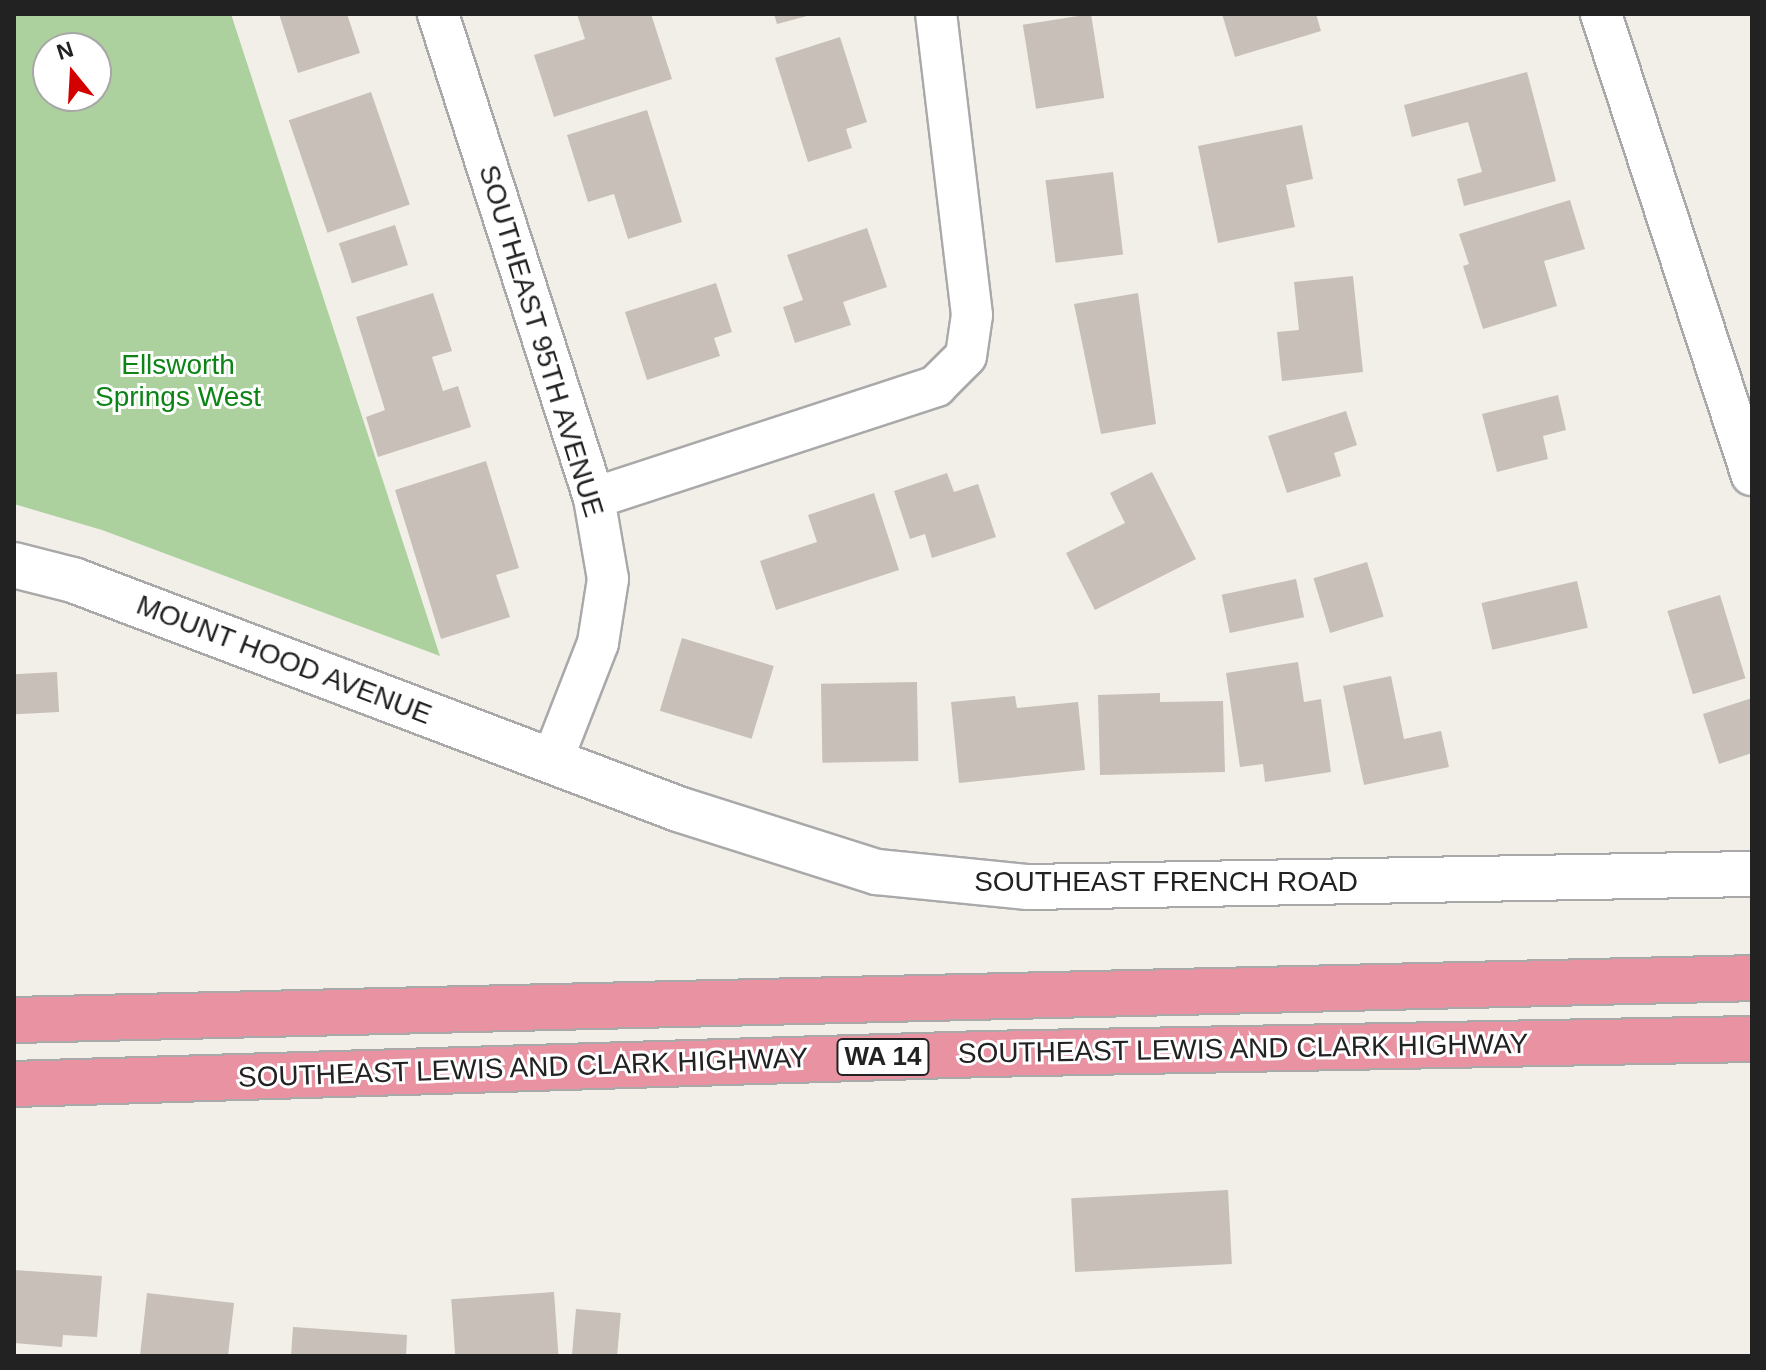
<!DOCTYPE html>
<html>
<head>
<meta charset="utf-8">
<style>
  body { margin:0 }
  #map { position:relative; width:1766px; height:1370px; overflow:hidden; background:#f2efe9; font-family:Arial,sans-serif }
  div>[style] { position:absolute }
  .forest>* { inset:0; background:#add19e }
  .building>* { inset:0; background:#c7bfb8; transform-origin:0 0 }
  .roads { filter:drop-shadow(2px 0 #a9a9a9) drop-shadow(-2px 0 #a9a9a9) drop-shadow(0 2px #a9a9a9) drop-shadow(0 -2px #a9a9a9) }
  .minor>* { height:40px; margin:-20px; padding:0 20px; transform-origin:20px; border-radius:20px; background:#fff }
  .tertiary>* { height:44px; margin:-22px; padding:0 22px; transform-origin:22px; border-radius:22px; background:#fff }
  .motorway>* { height:44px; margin:-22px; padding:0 22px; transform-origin:22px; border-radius:22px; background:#e892a2 }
  span { translate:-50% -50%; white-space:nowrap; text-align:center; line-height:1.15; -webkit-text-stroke:6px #fff; paint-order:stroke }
  .shield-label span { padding:2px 6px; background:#fff; border:2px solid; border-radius:6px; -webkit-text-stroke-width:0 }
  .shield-label { font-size:26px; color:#222; font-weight:700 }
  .street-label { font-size:28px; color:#222 }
  .park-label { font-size:28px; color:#0c8416 }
  .frame { position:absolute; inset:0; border:16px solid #222; pointer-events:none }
  .north { position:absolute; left:32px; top:32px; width:80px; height:80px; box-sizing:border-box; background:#fff; border:2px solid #a7a7a7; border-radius:50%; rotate:342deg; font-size:22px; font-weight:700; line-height:32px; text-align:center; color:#222 }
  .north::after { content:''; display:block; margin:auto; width:28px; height:36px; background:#d40000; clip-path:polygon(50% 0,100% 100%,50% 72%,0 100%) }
</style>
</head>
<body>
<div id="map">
  <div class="forest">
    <div style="clip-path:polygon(evenodd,14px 14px,231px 14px,440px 656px,102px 530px,14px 504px,14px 14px,48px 48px,96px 48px,96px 96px,48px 96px,48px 48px)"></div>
  </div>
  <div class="building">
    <div style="clip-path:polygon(279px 14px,347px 14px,360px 53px,298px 73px)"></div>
    <div style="clip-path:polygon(577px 14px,651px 14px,672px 79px,554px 117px,534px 55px,585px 39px)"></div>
    <div style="clip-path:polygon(774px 14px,811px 14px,811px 15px,777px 24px)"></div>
    <div style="left:1091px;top:14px;width:85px;height:69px;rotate:81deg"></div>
    <div style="clip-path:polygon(1222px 14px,1316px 14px,1321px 31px,1235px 57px)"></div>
    <div style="clip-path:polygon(840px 37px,867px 122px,846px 129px,852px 148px,808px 162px,775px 58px)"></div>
    <div style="clip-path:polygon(1527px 72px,1556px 181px,1464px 206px,1457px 179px,1482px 172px,1468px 122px,1412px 137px,1404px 105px)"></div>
    <div style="left:371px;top:92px;width:119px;height:87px;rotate:71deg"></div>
    <div style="clip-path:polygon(647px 110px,682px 222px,628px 239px,614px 194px,588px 202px,567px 135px)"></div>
    <div style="clip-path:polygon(1302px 125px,1313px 179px,1286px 185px,1295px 227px,1218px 243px,1198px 146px)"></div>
    <div style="left:1113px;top:172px;width:83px;height:68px;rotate:83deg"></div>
    <div style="clip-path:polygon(1570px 200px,1585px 249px,1544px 261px,1557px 306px,1483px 329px,1463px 266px,1469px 264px,1459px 234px)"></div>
    <div style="left:395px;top:225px;width:42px;height:59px;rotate:72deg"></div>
    <div style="clip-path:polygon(867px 228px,887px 287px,843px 302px,851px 325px,795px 343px,783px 307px,803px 300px,787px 255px)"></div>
    <div style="clip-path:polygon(1353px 276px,1363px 372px,1282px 381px,1277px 332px,1299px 330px,1294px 282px)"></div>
    <div style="clip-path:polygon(716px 283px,732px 332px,714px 338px,720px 356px,647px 380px,625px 312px)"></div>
    <div style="clip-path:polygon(433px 293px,452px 351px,432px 357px,443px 391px,458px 386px,471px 427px,378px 457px,366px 417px,385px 410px,356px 317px)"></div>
    <div style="clip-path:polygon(1138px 293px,1156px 424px,1101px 434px,1074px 304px)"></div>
    <div style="clip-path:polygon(1558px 395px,1566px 430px,1543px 436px,1548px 459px,1497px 472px,1482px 414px)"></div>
    <div style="clip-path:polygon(1346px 411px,1357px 445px,1334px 453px,1341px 476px,1287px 493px,1268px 436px)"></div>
    <div style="clip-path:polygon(486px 461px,519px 568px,496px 575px,510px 617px,441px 639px,395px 490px)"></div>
    <div style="clip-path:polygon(1152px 472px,1196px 559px,1095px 610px,1066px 553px,1125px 523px,1110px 493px)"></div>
    <div style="clip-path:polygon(947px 473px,954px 492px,978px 484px,996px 537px,932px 558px,925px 534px,910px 539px,894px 491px)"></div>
    <div style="clip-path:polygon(874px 493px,899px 570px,776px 610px,760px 561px,817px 542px,808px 515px)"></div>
    <div style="left:1367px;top:562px;width:57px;height:56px;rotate:73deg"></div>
    <div style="left:1296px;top:579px;width:39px;height:76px;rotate:78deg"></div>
    <div style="left:1577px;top:581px;width:48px;height:98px;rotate:77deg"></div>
    <div style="left:1720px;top:595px;width:87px;height:55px;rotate:73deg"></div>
    <div style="left:682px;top:638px;width:96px;height:76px;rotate:17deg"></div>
    <div style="clip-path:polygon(1298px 662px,1304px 702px,1321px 699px,1331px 772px,1265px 782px,1263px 764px,1240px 767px,1226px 673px)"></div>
    <div style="left:57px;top:672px;width:40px;height:43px;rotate:87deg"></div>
    <div style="clip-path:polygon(1391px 676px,1404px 739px,1441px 731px,1449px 767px,1364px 785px,1343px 686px)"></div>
    <div style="left:917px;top:682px;width:79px;height:96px;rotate:89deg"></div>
    <div style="clip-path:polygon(1160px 693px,1160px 702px,1223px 701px,1225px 772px,1100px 775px,1098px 695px)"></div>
    <div style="clip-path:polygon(1015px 696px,1017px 708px,1078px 702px,1085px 770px,959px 783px,951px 702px)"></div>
    <div style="clip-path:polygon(1752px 698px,1752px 753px,1719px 764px,1703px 714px)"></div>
    <div style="left:1228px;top:1190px;width:74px;height:157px;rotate:87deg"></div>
    <div style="clip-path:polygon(14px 1270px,102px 1276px,97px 1337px,63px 1335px,62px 1347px,14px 1343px)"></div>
    <div style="left:554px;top:1292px;width:64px;height:103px;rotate:86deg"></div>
    <div style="clip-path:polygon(147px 1293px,234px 1303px,228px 1356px,140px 1356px)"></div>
    <div style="left:576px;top:1309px;width:45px;height:47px;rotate:5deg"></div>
    <div style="clip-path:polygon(293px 1327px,407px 1335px,406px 1356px,291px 1356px)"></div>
  </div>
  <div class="roads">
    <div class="minor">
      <div style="left:438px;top:14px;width:509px;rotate:72.14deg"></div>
      <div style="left:594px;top:498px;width:82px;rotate:80.2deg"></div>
      <div style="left:608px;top:579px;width:65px;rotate:98.9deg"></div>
      <div style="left:598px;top:643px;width:127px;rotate:111.3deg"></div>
      <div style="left:1601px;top:14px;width:485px;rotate:71.9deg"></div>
      <div style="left:594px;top:498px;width:360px;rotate:-18.1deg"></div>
      <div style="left:936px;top:386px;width:42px;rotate:-45deg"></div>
      <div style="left:966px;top:356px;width:41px;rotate:-81.7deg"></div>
      <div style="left:972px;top:315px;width:303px;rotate:-96.8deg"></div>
    </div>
    <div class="tertiary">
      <div style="left:14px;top:565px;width:61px;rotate:14.3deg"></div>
      <div style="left:73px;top:580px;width:647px;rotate:20.73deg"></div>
      <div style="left:678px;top:809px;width:209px;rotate:17.6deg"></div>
      <div style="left:877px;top:872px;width:152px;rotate:5.7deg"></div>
      <div style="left:1028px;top:887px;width:724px;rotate:-1.03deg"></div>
    </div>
    <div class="motorway">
      <div style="left:14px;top:1020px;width:1739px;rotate:-1.38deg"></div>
      <div style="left:14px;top:1084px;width:970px;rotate:-1.77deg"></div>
      <div style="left:984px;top:1054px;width:768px;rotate:-1.12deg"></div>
    </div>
  </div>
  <div class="shield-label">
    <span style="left:883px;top:1057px">WA 14</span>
  </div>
  <div class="street-label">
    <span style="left:541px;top:341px;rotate:73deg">SOUTHEAST 95TH AVENUE</span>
    <span style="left:284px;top:660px;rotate:21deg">MOUNT HOOD AVENUE</span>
    <span style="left:1166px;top:882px">SOUTHEAST FRENCH ROAD</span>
    <span style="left:1243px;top:1049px;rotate:-1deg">SOUTHEAST LEWIS AND CLARK HIGHWAY</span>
    <span style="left:523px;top:1068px;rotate:-2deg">SOUTHEAST LEWIS AND CLARK HIGHWAY</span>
  </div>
  <div class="park-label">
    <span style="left:178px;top:381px">Ellsworth<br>Springs West</span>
  </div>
  <div class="frame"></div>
  <div class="north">N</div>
</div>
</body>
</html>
